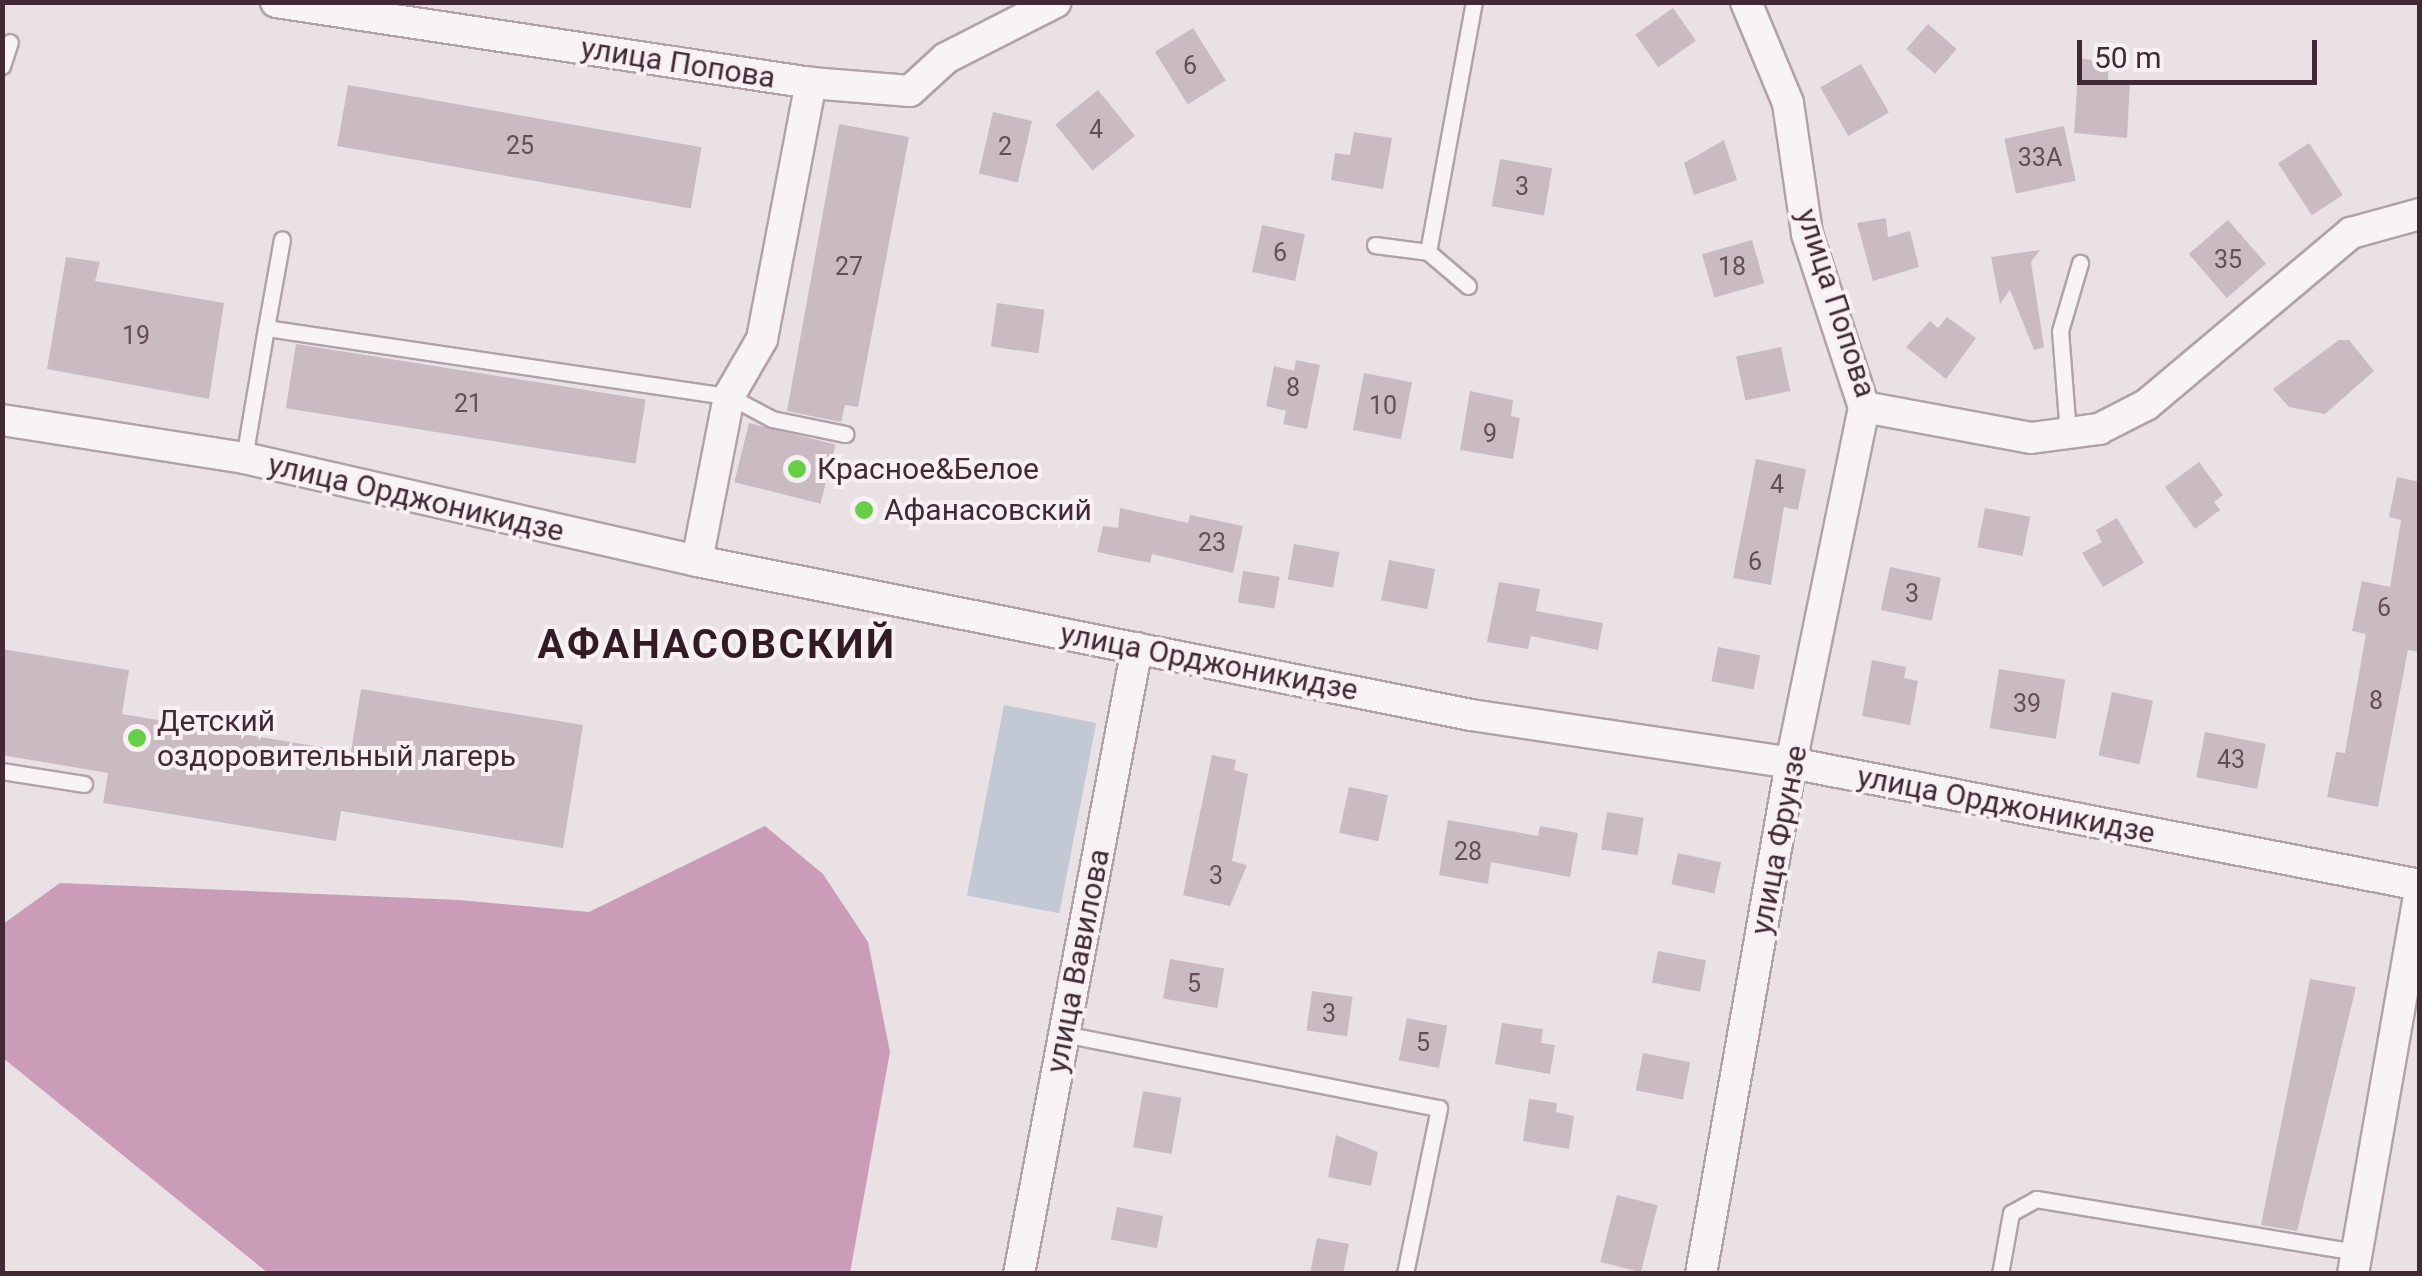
<!DOCTYPE html>
<html>
<head>
<meta charset="utf-8">
<style>
  body { margin:0 }
  #map { position:relative; width:2422px; height:1276px; overflow:hidden; background:#eae1e5; font-family:Roboto,sans-serif }
  div>[style] { position:absolute }
  .green>* { inset:0; background:#c2c8d4; transform-origin:0 0 }
  .water>* { inset:0; background:#ca9cb7 }
  .building>* { inset:0; background:#cabbc2; transform-origin:0 0 }
  .roads { filter:drop-shadow(2px 0 #b1a2a9) drop-shadow(-2px 0 #b1a2a9) drop-shadow(0 2px #b1a2a9) drop-shadow(0 -2px #b1a2a9) }
  .lane>* { height:15px; margin:-7.5px; padding:0 7.5px; transform-origin:7.5px; border-radius:7.5px; background:#f8f4f6 }
  .street>* { height:30px; margin:-15px; padding:0 15px; transform-origin:15px; border-radius:15px; background:#f8f4f6 }
  .dots>* { width:28px; height:28px; translate:-50% -50%; box-sizing:border-box; border:5px solid #f7f1f4; border-radius:50% }
  span { translate:-50% -50%; white-space:nowrap; text-align:center; line-height:1.15; -webkit-text-stroke:8px #f7f1f4; paint-order:stroke }
  .number-label { font-size:25px; color:#644e58 }
  .number-label span { -webkit-text-stroke-width:0 }
  .street-label { font-size:30px; color:#422935 }
  .poi-label { font-size:30px; color:#422935 }
  .left { translate:0 -50%; text-align:left }
  .district-label { font-size:40px; color:#331b25; font-weight:700; letter-spacing:2.5px }
  .frame { position:absolute; inset:0; border:5px solid #422935; pointer-events:none }
  .scale { position:absolute; left:2077px; top:40px; width:240px; height:45px; box-sizing:border-box; border:5px solid #422935; border-top:0; padding-left:12px; font-size:30px; line-height:35px; white-space:nowrap; color:#422935; -webkit-text-stroke:8px #f7f1f4; paint-order:stroke }
</style>
</head>
<body>
<div id="map">
  <div class="green">
    <div style="left:1004px;top:705px;width:94px;height:194px;rotate:11deg"></div>
  </div>
  <div class="water">
    <div style="clip-path:polygon(765px 826px,823px 874px,868px 942px,890px 1052px,850px 1273px,268px 1273px,3px 1058px,3px 924px,60px 883px,459px 900px,589px 912px)"></div>
  </div>
  <div class="building">
    <div style="left:1673px;top:8px;width:40px;height:46px;rotate:55deg"></div>
    <div style="left:1928px;top:24px;width:38px;height:33px;rotate:41deg"></div>
    <div style="left:1193px;top:28px;width:62px;height:45px;rotate:58deg"></div>
    <div style="clip-path:polygon(2079px 58px,2109px 63px,2108px 80px,2130px 82px,2127px 138px,2074px 133px)"></div>
    <div style="left:1861px;top:64px;width:56px;height:47px;rotate:60deg"></div>
    <div style="left:348px;top:85px;width:359px;height:62px;rotate:10deg"></div>
    <div style="left:1098px;top:90px;width:59px;height:55px;rotate:51deg"></div>
    <div style="left:993px;top:112px;width:40px;height:63px;rotate:13deg"></div>
    <div style="clip-path:polygon(839px 124px,909px 137px,858px 407px,845px 405px,841px 422px,787px 411px)"></div>
    <div style="left:2064px;top:126px;width:56px;height:61px;rotate:78deg"></div>
    <div style="clip-path:polygon(1354px 132px,1392px 138px,1383px 189px,1331px 180px,1335px 153px,1350px 155px)"></div>
    <div style="clip-path:polygon(1724px 140px,1737px 180px,1694px 195px,1684px 163px)"></div>
    <div style="left:2309px;top:143px;width:62px;height:37px;rotate:57deg"></div>
    <div style="left:1500px;top:159px;width:53px;height:48px;rotate:10deg"></div>
    <div style="clip-path:polygon(1886px 218px,1888px 237px,1910px 231px,1919px 267px,1873px 281px,1857px 223px)"></div>
    <div style="left:2228px;top:220px;width:58px;height:52px;rotate:49deg"></div>
    <div style="left:1262px;top:225px;width:44px;height:48px;rotate:12deg"></div>
    <div style="left:1752px;top:240px;width:45px;height:52px;rotate:74deg"></div>
    <div style="clip-path:polygon(2040px 250px,2031px 262px,2044px 347px,2034px 350px,2010px 290px,2000px 304px,1991px 257px)"></div>
    <div style="clip-path:polygon(66px 257px,100px 262px,95px 281px,224px 303px,209px 399px,47px 369px)"></div>
    <div style="left:997px;top:303px;width:48px;height:44px;rotate:8deg"></div>
    <div style="clip-path:polygon(1947px 317px,1976px 338px,1946px 379px,1906px 347px,1930px 321px,1938px 328px)"></div>
    <div style="clip-path:polygon(2339px 340px,2349px 340px,2374px 371px,2325px 414px,2289px 407px,2273px 389px)"></div>
    <div style="left:296px;top:344px;width:354px;height:65px;rotate:9deg"></div>
    <div style="left:1781px;top:347px;width:45px;height:46px;rotate:78deg"></div>
    <div style="clip-path:polygon(1296px 360px,1320px 365px,1307px 429px,1283px 424px,1286px 411px,1266px 406px,1274px 366px,1294px 371px)"></div>
    <div style="left:1364px;top:373px;width:49px;height:58px;rotate:11deg"></div>
    <div style="clip-path:polygon(1470px 391px,1513px 400px,1511px 416px,1520px 418px,1513px 459px,1460px 450px)"></div>
    <div style="left:749px;top:423px;width:89px;height:61px;rotate:14deg"></div>
    <div style="clip-path:polygon(1756px 459px,1806px 469px,1798px 510px,1784px 507px,1771px 585px,1733px 578px)"></div>
    <div style="clip-path:polygon(2199px 462px,2223px 495px,2214px 502px,2220px 510px,2195px 529px,2165px 487px)"></div>
    <div style="clip-path:polygon(2397px 477px,2420px 482px,2420px 652px,2408px 650px,2378px 807px,2327px 797px,2336px 752px,2345px 753px,2366px 634px,2352px 631px,2362px 581px,2390px 587px,2401px 520px,2389px 517px)"></div>
    <div style="clip-path:polygon(1120px 508px,1188px 523px,1190px 515px,1243px 526px,1233px 573px,1152px 554px,1150px 563px,1097px 552px,1103px 526px,1118px 528px)"></div>
    <div style="left:1985px;top:508px;width:46px;height:40px;rotate:11deg"></div>
    <div style="clip-path:polygon(2117px 518px,2144px 563px,2103px 587px,2082px 553px,2102px 542px,2096px 530px)"></div>
    <div style="left:1294px;top:544px;width:46px;height:36px;rotate:10deg"></div>
    <div style="left:1389px;top:560px;width:47px;height:41px;rotate:11deg"></div>
    <div style="left:1890px;top:567px;width:52px;height:44px;rotate:12deg"></div>
    <div style="left:1243px;top:571px;width:37px;height:32px;rotate:9deg"></div>
    <div style="clip-path:polygon(1499px 582px,1540px 589px,1536px 611px,1603px 623px,1598px 650px,1531px 636px,1528px 649px,1487px 642px)"></div>
    <div style="left:1718px;top:647px;width:43px;height:35px;rotate:11deg"></div>
    <div style="clip-path:polygon(2px 649px,129px 670px,122px 714px,351px 752px,361px 689px,583px 725px,563px 848px,341px 811px,336px 841px,103px 803px,108px 773px,2px 755px)"></div>
    <div style="clip-path:polygon(1872px 660px,1906px 667px,1904px 678px,1918px 681px,1910px 725px,1862px 716px)"></div>
    <div style="left:1999px;top:669px;width:67px;height:60px;rotate:9deg"></div>
    <div style="left:2112px;top:692px;width:42px;height:65px;rotate:12deg"></div>
    <div style="left:2205px;top:732px;width:62px;height:46px;rotate:11deg"></div>
    <div style="clip-path:polygon(1212px 755px,1236px 760px,1234px 770px,1248px 774px,1232px 861px,1247px 865px,1230px 906px,1183px 895px)"></div>
    <div style="left:1349px;top:787px;width:40px;height:47px;rotate:12deg"></div>
    <div style="left:1607px;top:812px;width:37px;height:38px;rotate:9deg"></div>
    <div style="clip-path:polygon(1448px 820px,1538px 836px,1540px 826px,1578px 833px,1570px 877px,1491px 862px,1488px 884px,1439px 875px)"></div>
    <div style="left:1678px;top:853px;width:44px;height:32px;rotate:12deg"></div>
    <div style="left:1658px;top:951px;width:49px;height:32px;rotate:11deg"></div>
    <div style="left:1170px;top:959px;width:55px;height:40px;rotate:10deg"></div>
    <div style="clip-path:polygon(2310px 979px,2356px 987px,2297px 1231px,2261px 1225px)"></div>
    <div style="left:1312px;top:991px;width:41px;height:40px;rotate:8deg"></div>
    <div style="left:1407px;top:1018px;width:41px;height:43px;rotate:11deg"></div>
    <div style="clip-path:polygon(1502px 1023px,1543px 1029px,1541px 1043px,1555px 1045px,1550px 1074px,1495px 1064px)"></div>
    <div style="left:1643px;top:1053px;width:48px;height:38px;rotate:11deg"></div>
    <div style="left:1143px;top:1091px;width:39px;height:57px;rotate:10deg"></div>
    <div style="clip-path:polygon(1529px 1099px,1557px 1103px,1556px 1112px,1574px 1116px,1569px 1149px,1523px 1141px)"></div>
    <div style="clip-path:polygon(1336px 1135px,1378px 1152px,1371px 1186px,1328px 1177px)"></div>
    <div style="left:1617px;top:1195px;width:42px;height:69px;rotate:14deg"></div>
    <div style="left:1117px;top:1207px;width:47px;height:33px;rotate:11deg"></div>
    <div style="clip-path:polygon(1317px 1238px,1349px 1244px,1343px 1274px,1310px 1274px)"></div>
  </div>
  <div class="roads">
    <div class="lane">
      <div style="left:2px;top:66px;width:25px;rotate:-72deg"></div>
      <div style="left:1375px;top:245px;width:53px;rotate:7.5deg"></div>
      <div style="left:1468px;top:286px;width:52px;rotate:-139.6deg"></div>
      <div style="left:1428px;top:252px;width:254px;rotate:-79.6deg"></div>
      <div style="left:266px;top:328px;width:90px;rotate:-79.8deg"></div>
      <div style="left:2068px;top:434px;width:103px;rotate:-94.4deg"></div>
      <div style="left:2060px;top:331px;width:71px;rotate:-73.6deg"></div>
      <div style="left:244px;top:458px;width:132px;rotate:-80.4deg"></div>
      <div style="left:266px;top:328px;width:468px;rotate:8.4deg"></div>
      <div style="left:729px;top:396px;width:49px;rotate:28.1deg"></div>
      <div style="left:772px;top:419px;width:75px;rotate:11.6deg"></div>
      <div style="left:2px;top:771px;width:83px;rotate:9deg"></div>
      <div style="left:1064px;top:1034px;width:382px;rotate:11.2deg"></div>
      <div style="left:1439px;top:1108px;width:169px;rotate:101.6deg"></div>
      <div style="left:2000px;top:1274px;width:62px;rotate:-79.8deg"></div>
      <div style="left:2011px;top:1213px;width:29px;rotate:-29deg"></div>
      <div style="left:2036px;top:1199px;width:325px;rotate:9.4deg"></div>
    </div>
    <div class="street">
      <div style="left:276px;top:2px;width:541px;rotate:8.61deg"></div>
      <div style="left:811px;top:83px;width:99px;rotate:4.6deg"></div>
      <div style="left:910px;top:91px;width:49px;rotate:-42.5deg"></div>
      <div style="left:946px;top:58px;width:123px;rotate:-27deg"></div>
      <div style="left:1746px;top:2px;width:109px;rotate:67.4deg"></div>
      <div style="left:1788px;top:103px;width:132px;rotate:81.7deg"></div>
      <div style="left:1807px;top:234px;width:182px;rotate:71.8deg"></div>
      <div style="left:1864px;top:407px;width:170px;rotate:10.5deg"></div>
      <div style="left:2031px;top:438px;width:69px;rotate:-7.5deg"></div>
      <div style="left:2099px;top:429px;width:53px;rotate:-27.1deg"></div>
      <div style="left:2146px;top:405px;width:268px;rotate:-40deg"></div>
      <div style="left:2351px;top:233px;width:72px;rotate:-15.4deg"></div>
      <div style="left:2px;top:420px;width:245px;rotate:8.9deg"></div>
      <div style="left:244px;top:458px;width:465px;rotate:12.8deg"></div>
      <div style="left:697px;top:561px;width:789px;rotate:11.25deg"></div>
      <div style="left:1471px;top:715px;width:324px;rotate:8.5deg"></div>
      <div style="left:1791px;top:763px;width:641px;rotate:10.98deg"></div>
      <div style="left:697px;top:561px;width:168px;rotate:-79deg"></div>
      <div style="left:729px;top:396px;width:66px;rotate:-59.9deg"></div>
      <div style="left:762px;top:339px;width:261px;rotate:-79.2deg"></div>
      <div style="left:1019px;top:1274px;width:637px;rotate:-79.33deg"></div>
      <div style="left:1701px;top:1274px;width:519px;rotate:-80.01deg"></div>
      <div style="left:1791px;top:763px;width:363px;rotate:-78.4deg"></div>
      <div style="left:2353px;top:1274px;width:388px;rotate:-80.1deg"></div>
    </div>
  </div>
  <div class="dots">
    <div style="left:797px;top:469px;background:#67cf46"></div>
    <div style="left:864px;top:510px;background:#67cf46"></div>
    <div style="left:137px;top:738px;background:#67cf46"></div>
  </div>
  <div class="number-label">
    <span style="left:1190px;top:66px">6</span>
    <span style="left:1096px;top:130px">4</span>
    <span style="left:520px;top:146px">25</span>
    <span style="left:1005px;top:147px">2</span>
    <span style="left:2040px;top:158px">33А</span>
    <span style="left:1522px;top:187px">3</span>
    <span style="left:1280px;top:253px">6</span>
    <span style="left:2228px;top:260px">35</span>
    <span style="left:849px;top:267px">27</span>
    <span style="left:1732px;top:267px">18</span>
    <span style="left:136px;top:336px">19</span>
    <span style="left:1293px;top:388px">8</span>
    <span style="left:468px;top:404px">21</span>
    <span style="left:1383px;top:406px">10</span>
    <span style="left:1490px;top:434px">9</span>
    <span style="left:1777px;top:485px">4</span>
    <span style="left:1212px;top:543px">23</span>
    <span style="left:1755px;top:562px">6</span>
    <span style="left:1912px;top:594px">3</span>
    <span style="left:2384px;top:608px">6</span>
    <span style="left:2376px;top:701px">8</span>
    <span style="left:2027px;top:704px">39</span>
    <span style="left:2231px;top:760px">43</span>
    <span style="left:1468px;top:852px">28</span>
    <span style="left:1216px;top:876px">3</span>
    <span style="left:1194px;top:984px">5</span>
    <span style="left:1329px;top:1014px">3</span>
    <span style="left:1423px;top:1043px">5</span>
  </div>
  <div class="street-label">
    <span style="left:678px;top:63px;rotate:9deg">улица Попова</span>
    <span style="left:1836px;top:303px;rotate:72deg">улица Попова</span>
    <span style="left:416px;top:498px;rotate:13deg">улица Орджоникидзе</span>
    <span style="left:1209px;top:662px;rotate:11deg">улица Орджоникидзе</span>
    <span style="left:2006px;top:805px;rotate:11deg">улица Орджоникидзе</span>
    <span style="left:1779px;top:840px;rotate:-79deg">улица Фрунзе</span>
    <span style="left:1078px;top:961px;rotate:-79deg">улица Вавилова</span>
  </div>
  <div class="poi-label">
    <span class="left" style="left:817px;top:469px">Красное&amp;Белое</span>
    <span class="left" style="left:884px;top:510px">Афанасовский</span>
    <span class="left" style="left:157px;top:738px">Детский<br>оздоровительный лагерь</span>
  </div>
  <div class="district-label">
    <span style="left:717px;top:645px">АФАНАСОВСКИЙ</span>
  </div>
  <div class="frame"></div>
  <div class="scale">50 m</div>
</div>
</body>
</html>
